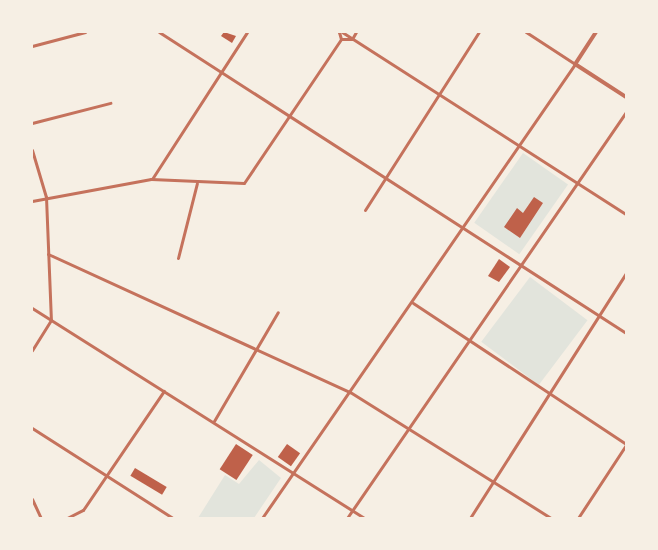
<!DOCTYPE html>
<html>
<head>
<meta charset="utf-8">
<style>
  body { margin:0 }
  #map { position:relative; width:658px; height:550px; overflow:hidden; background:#f6efe4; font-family:"Public Sans",sans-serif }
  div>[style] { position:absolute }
  .green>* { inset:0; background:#e2e4dc; transform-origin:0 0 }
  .building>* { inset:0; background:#bf614a; transform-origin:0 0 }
  .minor>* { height:3px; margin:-1.5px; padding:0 1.5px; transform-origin:1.5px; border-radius:1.5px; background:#c5725c }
  .tertiary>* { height:4px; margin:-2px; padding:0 2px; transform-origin:2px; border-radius:2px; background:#c5725c }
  span { translate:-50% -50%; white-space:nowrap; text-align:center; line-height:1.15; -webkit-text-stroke:6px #f6efe4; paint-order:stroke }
  .frame { position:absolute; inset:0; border:33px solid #f6efe4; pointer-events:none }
</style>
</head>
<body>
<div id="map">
  <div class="green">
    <div style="left:523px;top:153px;width:55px;height:85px;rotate:35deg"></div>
    <div style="left:530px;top:277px;width:72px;height:81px;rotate:37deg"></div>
    <div style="clip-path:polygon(259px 460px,281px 478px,254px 518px,198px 518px,225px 475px,239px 484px)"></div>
  </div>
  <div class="building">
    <div style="clip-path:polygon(224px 32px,236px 36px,232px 43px,221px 36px)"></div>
    <div style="clip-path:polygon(534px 197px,543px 203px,520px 238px,504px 227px,517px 208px,523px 213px)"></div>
    <div style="clip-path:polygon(499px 259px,510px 267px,499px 282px,488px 276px)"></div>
    <div style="left:236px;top:444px;width:20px;height:30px;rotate:33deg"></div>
    <div style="left:287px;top:444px;width:16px;height:16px;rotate:35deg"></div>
    <div style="left:135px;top:468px;width:37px;height:9px;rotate:31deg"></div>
  </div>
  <div class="minor">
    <div style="left:159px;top:32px;width:556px;rotate:32.8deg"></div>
    <div style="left:342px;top:32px;width:337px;rotate:32.7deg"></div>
    <div style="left:341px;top:39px;width:11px"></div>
    <div style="left:352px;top:39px;width:8px;rotate:-60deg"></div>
    <div style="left:32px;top:46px;width:55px;rotate:-14.8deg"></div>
    <div style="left:32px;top:123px;width:81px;rotate:-14.4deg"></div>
    <div style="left:32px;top:150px;width:49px;rotate:73.4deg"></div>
    <div style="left:46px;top:197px;width:123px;rotate:87.7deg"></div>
    <div style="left:51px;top:320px;width:36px;rotate:122deg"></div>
    <div style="left:152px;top:179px;width:175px;rotate:-57.1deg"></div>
    <div style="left:32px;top:201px;width:121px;rotate:-10.5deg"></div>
    <div style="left:151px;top:179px;width:93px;rotate:2.5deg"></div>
    <div style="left:244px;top:183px;width:174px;rotate:-56deg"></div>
    <div style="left:341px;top:39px;width:7px;rotate:-106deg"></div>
    <div style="left:365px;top:210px;width:211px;rotate:-57.4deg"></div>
    <div style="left:48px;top:254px;width:332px;rotate:24.6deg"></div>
    <div style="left:350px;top:392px;width:237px;rotate:32.1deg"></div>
    <div style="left:178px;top:258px;width:77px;rotate:-75.8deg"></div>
    <div style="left:413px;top:303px;width:255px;rotate:33.5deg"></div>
    <div style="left:32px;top:308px;width:393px;rotate:32.3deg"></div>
    <div style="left:214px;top:421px;width:126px;rotate:-59.6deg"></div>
    <div style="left:32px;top:428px;width:167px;rotate:32.6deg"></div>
    <div style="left:32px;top:499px;width:21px;rotate:65deg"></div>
    <div style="left:67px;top:518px;width:18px;rotate:-27deg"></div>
    <div style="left:83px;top:510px;width:144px;rotate:-55.8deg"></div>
    <div style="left:262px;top:518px;width:551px;rotate:-55.42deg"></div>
    <div style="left:575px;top:64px;width:59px;rotate:-146.9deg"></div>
    <div style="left:347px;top:518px;width:493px;rotate:-55.5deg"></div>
    <div style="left:470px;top:518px;width:290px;rotate:-57.5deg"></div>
    <div style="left:578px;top:518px;width:87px;rotate:-56.7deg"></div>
  </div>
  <div class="tertiary">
    <div style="left:596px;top:32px;width:38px;rotate:123deg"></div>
    <div style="left:575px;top:64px;width:61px;rotate:32.9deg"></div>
  </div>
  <div class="frame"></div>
</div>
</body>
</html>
